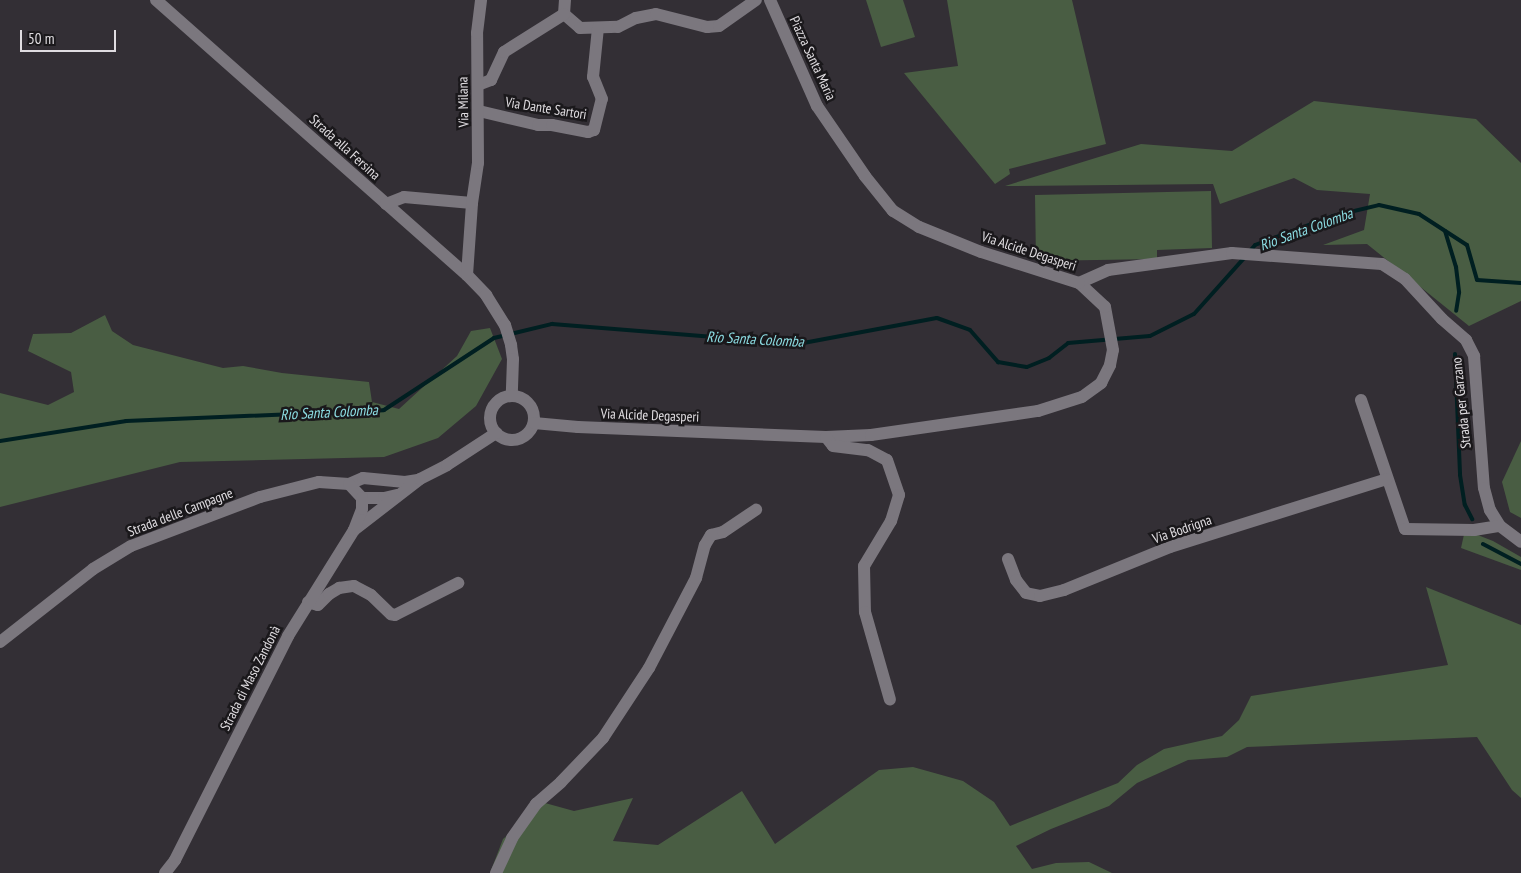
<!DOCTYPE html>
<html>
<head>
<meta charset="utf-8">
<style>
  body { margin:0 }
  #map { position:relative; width:1521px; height:873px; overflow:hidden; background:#332f35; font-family:"PT Sans Narrow",sans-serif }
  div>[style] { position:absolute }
  .green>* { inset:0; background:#495d43 }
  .stream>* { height:4px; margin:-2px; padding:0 2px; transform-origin:2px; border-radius:2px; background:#001f21 }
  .minor>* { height:12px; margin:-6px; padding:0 6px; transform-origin:6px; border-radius:6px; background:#7b777e }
  .minor>.ring { margin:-6px; padding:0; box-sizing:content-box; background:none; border:12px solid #7b777e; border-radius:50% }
  span { translate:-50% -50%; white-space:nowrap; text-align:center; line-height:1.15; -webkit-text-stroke:5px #1a181b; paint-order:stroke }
  .street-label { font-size:14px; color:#e0dde1 }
  .water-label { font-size:15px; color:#8cdde3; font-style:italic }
  .scale { position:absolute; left:20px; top:30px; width:96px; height:22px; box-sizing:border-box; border:2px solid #e0dde1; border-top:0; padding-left:6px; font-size:15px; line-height:18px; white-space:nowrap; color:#e0dde1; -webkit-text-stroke:4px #1a181b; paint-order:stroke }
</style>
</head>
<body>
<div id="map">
  <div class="green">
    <div style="clip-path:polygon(866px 0,903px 0,915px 37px,881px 47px)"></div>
    <div style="clip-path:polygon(947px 0,1072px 0,1106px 144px,1009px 169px,1010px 174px,995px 184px,904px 73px,958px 66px)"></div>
    <div style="clip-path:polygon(1314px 101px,1476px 119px,1521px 163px,1521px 301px,1469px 326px,1367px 244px,1323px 245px,1364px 230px,1370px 194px,1317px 190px,1294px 178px,1220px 204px,1213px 184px,1005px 186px,1141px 144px,1232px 151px)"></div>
    <div style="clip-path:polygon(1211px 191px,1212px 248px,1157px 250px,1157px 259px,1036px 261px,1035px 195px)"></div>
    <div style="clip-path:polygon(105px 315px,112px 331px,133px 345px,223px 368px,243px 366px,282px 373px,369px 382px,372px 402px,399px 409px,457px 356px,471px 331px,490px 328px,502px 359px,476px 406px,438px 438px,384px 457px,180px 462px,0 507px,0 393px,48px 405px,74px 392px,71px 372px,28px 351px,33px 334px,71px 333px)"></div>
    <div style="clip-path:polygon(1521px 441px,1521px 518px,1510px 512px,1502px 482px)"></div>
    <div style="clip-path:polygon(1465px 530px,1493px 541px,1521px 557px,1521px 570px,1461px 548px)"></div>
    <div style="clip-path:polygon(1426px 587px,1521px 625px,1521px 798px,1512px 790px,1477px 737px,1247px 747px,1227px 757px,1188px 760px,1137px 783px,1109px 806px,1051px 829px,1016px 846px,1032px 869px,1056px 863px,1089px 862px,1112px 873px,490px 873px,503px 839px,545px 803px,574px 811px,633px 798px,613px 841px,658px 845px,742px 791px,775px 844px,879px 770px,913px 767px,963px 781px,994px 802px,1010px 826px,1118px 783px,1137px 765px,1164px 749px,1222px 736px,1239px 720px,1251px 696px,1448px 665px)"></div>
  </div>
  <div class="stream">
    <div style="left:1445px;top:231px;width:38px;rotate:73deg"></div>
    <div style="left:1456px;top:267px;width:26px;rotate:83deg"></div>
    <div style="left:1459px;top:293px;width:18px;rotate:99deg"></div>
    <div style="left:1249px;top:252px;width:9px;rotate:-49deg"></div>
    <div style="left:1255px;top:245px;width:83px;rotate:-20.4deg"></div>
    <div style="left:1333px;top:216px;width:47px;rotate:-13.4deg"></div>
    <div style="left:1379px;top:205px;width:41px;rotate:12.7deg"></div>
    <div style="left:1419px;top:214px;width:57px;rotate:32.9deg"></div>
    <div style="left:1467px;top:245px;width:36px;rotate:74deg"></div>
    <div style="left:1477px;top:280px;width:44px;rotate:3.9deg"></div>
    <div style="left:1455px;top:354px;width:121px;rotate:87.6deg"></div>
    <div style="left:1460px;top:475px;width:30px;rotate:81deg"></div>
    <div style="left:1465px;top:505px;width:16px;rotate:63deg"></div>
    <div style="left:0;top:441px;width:128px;rotate:-9deg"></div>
    <div style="left:126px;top:421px;width:258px;rotate:-2.4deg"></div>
    <div style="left:384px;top:410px;width:131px;rotate:-33.2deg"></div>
    <div style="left:494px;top:338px;width:60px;rotate:-13.6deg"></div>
    <div style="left:552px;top:324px;width:247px;rotate:4.6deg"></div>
    <div style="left:798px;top:344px;width:141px;rotate:-10.6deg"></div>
    <div style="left:937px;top:318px;width:35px;rotate:20deg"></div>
    <div style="left:970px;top:330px;width:43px;rotate:48.8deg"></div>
    <div style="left:998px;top:362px;width:29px;rotate:10deg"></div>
    <div style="left:1027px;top:367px;width:24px;rotate:-22deg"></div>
    <div style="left:1049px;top:358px;width:24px;rotate:-38deg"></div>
    <div style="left:1068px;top:343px;width:82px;rotate:-4.9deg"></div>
    <div style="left:1150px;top:336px;width:49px;rotate:-26.6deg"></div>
    <div style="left:1194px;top:314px;width:76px;rotate:-48.2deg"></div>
    <div style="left:1483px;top:544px;width:43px;rotate:27.8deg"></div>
  </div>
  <div class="minor">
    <div style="left:156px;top:0;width:415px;rotate:41.5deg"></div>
    <div style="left:467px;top:275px;width:28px;rotate:46deg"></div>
    <div style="left:486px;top:295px;width:36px;rotate:58deg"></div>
    <div style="left:505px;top:325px;width:21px;rotate:73deg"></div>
    <div style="left:511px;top:345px;width:14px;rotate:82deg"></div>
    <div style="left:513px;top:359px;width:37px;rotate:92deg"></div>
    <div style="left:564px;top:14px;width:21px;rotate:41deg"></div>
    <div style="left:580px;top:28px;width:38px;rotate:-2deg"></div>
    <div style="left:618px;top:27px;width:20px;rotate:-27deg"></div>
    <div style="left:636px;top:18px;width:20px;rotate:-11deg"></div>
    <div style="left:656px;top:14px;width:53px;rotate:14.3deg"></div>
    <div style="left:707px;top:27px;width:12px;rotate:-5deg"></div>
    <div style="left:719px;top:26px;width:45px;rotate:-35.1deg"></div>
    <div style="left:564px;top:14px;width:14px;rotate:-86deg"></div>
    <div style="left:478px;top:85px;width:14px;rotate:-21deg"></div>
    <div style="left:491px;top:80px;width:31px;rotate:-65deg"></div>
    <div style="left:504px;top:52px;width:71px;rotate:-32.3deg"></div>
    <div style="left:479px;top:111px;width:61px;rotate:13.3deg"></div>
    <div style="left:538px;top:125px;width:14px"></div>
    <div style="left:552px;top:125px;width:37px;rotate:11deg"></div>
    <div style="left:588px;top:132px;width:6px;rotate:-18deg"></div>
    <div style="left:594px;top:130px;width:32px;rotate:-76deg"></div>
    <div style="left:602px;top:99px;width:24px;rotate:-112deg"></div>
    <div style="left:593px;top:77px;width:49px;rotate:-84.2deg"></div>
    <div style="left:386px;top:204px;width:19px;rotate:-21deg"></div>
    <div style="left:404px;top:197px;width:68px;rotate:5deg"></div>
    <div style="left:467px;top:275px;width:72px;rotate:-86deg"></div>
    <div style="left:472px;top:203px;width:40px;rotate:-81.5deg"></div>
    <div style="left:478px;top:163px;width:130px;rotate:-90.4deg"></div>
    <div style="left:477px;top:33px;width:33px;rotate:-83deg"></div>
    <div style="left:1079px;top:283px;width:32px;rotate:-24deg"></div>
    <div style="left:1108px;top:270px;width:125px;rotate:-7.8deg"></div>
    <div style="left:1232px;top:253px;width:150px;rotate:4.2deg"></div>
    <div style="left:1382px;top:264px;width:27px;rotate:33deg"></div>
    <div style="left:1405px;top:279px;width:54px;rotate:47.2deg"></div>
    <div style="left:1442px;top:319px;width:32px;rotate:41deg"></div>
    <div style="left:1466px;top:340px;width:18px;rotate:63deg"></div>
    <div style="left:1474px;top:356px;width:132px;rotate:85.7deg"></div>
    <div style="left:1484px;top:488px;width:23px;rotate:75deg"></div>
    <div style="left:1490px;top:510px;width:19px;rotate:58deg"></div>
    <div style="left:1500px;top:526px;width:26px;rotate:37deg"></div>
    <div class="ring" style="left:490px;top:396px;width:32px;height:32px"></div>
    <div style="left:1361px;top:400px;width:136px;rotate:71.2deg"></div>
    <div style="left:1405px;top:529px;width:69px;rotate:0.8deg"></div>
    <div style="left:1474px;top:530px;width:26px;rotate:-9deg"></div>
    <div style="left:534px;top:423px;width:44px;rotate:5.2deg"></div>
    <div style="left:578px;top:427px;width:248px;rotate:2.3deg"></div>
    <div style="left:826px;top:437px;width:45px;rotate:-2.5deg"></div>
    <div style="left:871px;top:435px;width:169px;rotate:-8.2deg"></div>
    <div style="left:1038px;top:411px;width:46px;rotate:-17.7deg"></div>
    <div style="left:1082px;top:397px;width:24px;rotate:-36deg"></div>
    <div style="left:1101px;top:383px;width:20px;rotate:-63deg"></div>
    <div style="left:1110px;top:365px;width:15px;rotate:-79deg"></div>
    <div style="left:1113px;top:350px;width:44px;rotate:-100.5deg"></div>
    <div style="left:1105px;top:307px;width:35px;rotate:-137deg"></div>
    <div style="left:1079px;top:283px;width:103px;rotate:-162.4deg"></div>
    <div style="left:981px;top:252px;width:67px;rotate:-158deg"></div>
    <div style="left:919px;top:227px;width:31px;rotate:-148deg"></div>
    <div style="left:893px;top:211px;width:45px;rotate:-128.7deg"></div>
    <div style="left:865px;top:176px;width:85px;rotate:-124.4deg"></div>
    <div style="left:817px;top:106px;width:116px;rotate:-113.9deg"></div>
    <div style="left:826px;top:437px;width:11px;rotate:52deg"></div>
    <div style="left:833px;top:446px;width:35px;rotate:7deg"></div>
    <div style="left:868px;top:450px;width:21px;rotate:28deg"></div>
    <div style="left:887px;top:460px;width:37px;rotate:71deg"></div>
    <div style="left:899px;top:495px;width:27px;rotate:107deg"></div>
    <div style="left:891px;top:521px;width:52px;rotate:121deg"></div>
    <div style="left:864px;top:566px;width:46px;rotate:88.8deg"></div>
    <div style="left:865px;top:612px;width:91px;rotate:74.1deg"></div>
    <div style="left:349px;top:484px;width:15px;rotate:-23deg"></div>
    <div style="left:363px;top:478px;width:42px;rotate:5.4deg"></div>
    <div style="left:405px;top:482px;width:13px;rotate:-9deg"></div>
    <div style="left:362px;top:498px;width:22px"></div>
    <div style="left:384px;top:498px;width:13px;rotate:-13deg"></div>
    <div style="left:354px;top:530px;width:83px;rotate:-37.7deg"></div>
    <div style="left:420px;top:479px;width:30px;rotate:-27deg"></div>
    <div style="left:447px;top:465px;width:59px;rotate:-33.1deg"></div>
    <div style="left:1008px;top:559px;width:22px;rotate:69deg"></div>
    <div style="left:1016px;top:580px;width:16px;rotate:52deg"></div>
    <div style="left:1026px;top:593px;width:14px;rotate:12deg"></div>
    <div style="left:1040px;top:596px;width:25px;rotate:-14deg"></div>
    <div style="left:1064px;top:590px;width:114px;rotate:-22.1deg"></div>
    <div style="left:1170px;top:547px;width:227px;rotate:-17.4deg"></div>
    <div style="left:308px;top:602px;width:10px;rotate:17deg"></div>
    <div style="left:318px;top:605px;width:16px;rotate:-45deg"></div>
    <div style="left:329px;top:594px;width:12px;rotate:-31deg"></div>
    <div style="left:339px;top:588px;width:15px;rotate:-8deg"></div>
    <div style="left:354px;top:586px;width:19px;rotate:28deg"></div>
    <div style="left:371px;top:595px;width:28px;rotate:44deg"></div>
    <div style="left:391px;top:614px;width:4px;rotate:14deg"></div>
    <div style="left:395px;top:615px;width:71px;rotate:-26.9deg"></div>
    <div style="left:0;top:642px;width:118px;rotate:-38.1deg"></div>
    <div style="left:93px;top:569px;width:44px;rotate:-31.2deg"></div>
    <div style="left:131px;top:546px;width:138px;rotate:-20.8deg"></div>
    <div style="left:260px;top:497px;width:61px;rotate:-14.3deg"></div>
    <div style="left:319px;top:482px;width:30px;rotate:4deg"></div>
    <div style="left:349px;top:484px;width:19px;rotate:47deg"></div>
    <div style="left:165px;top:873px;width:16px;rotate:-52deg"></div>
    <div style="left:175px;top:860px;width:251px;rotate:-63.2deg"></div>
    <div style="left:288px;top:636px;width:125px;rotate:-58.1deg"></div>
    <div style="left:354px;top:530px;width:22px;rotate:-69deg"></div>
    <div style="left:362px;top:509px;width:11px;rotate:-90deg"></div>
    <div style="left:496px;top:873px;width:38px;rotate:-65deg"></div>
    <div style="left:512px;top:838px;width:42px;rotate:-54.8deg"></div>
    <div style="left:536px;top:804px;width:33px;rotate:-41deg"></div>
    <div style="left:561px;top:782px;width:61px;rotate:-46.3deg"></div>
    <div style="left:603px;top:738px;width:84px;rotate:-56.7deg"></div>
    <div style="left:649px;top:668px;width:102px;rotate:-62.4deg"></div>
    <div style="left:696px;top:578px;width:34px;rotate:-75deg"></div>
    <div style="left:705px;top:545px;width:12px;rotate:-59deg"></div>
    <div style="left:711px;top:535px;width:12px;rotate:-14deg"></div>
    <div style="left:723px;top:532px;width:40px;rotate:-34deg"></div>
  </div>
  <div class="street-label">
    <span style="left:813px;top:58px;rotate:65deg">Piazza Santa Maria</span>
    <span style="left:463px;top:102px;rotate:-91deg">Via Milana</span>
    <span style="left:546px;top:108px;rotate:9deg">Via Dante Sartori</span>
    <span style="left:345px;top:147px;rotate:42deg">Strada alla Fersina</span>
    <span style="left:1029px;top:251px;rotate:18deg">Via Alcide Degasperi</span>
    <span style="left:1461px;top:403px;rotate:-96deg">Strada per Garzano</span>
    <span style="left:650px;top:415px;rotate:2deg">Via Alcide Degasperi</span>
    <span style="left:180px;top:512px;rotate:-21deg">Strada delle Campagne</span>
    <span style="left:1182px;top:529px;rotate:-19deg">Via Bodrigna</span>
    <span style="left:250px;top:678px;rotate:-63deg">Strada di Maso Zandonà</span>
  </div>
  <div class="water-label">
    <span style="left:1306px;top:229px;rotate:-20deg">Rio Santa Colomba</span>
    <span style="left:755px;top:339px;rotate:3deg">Rio Santa Colomba</span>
    <span style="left:329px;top:412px;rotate:-3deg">Rio Santa Colomba</span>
  </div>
  <div class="scale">50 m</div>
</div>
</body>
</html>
